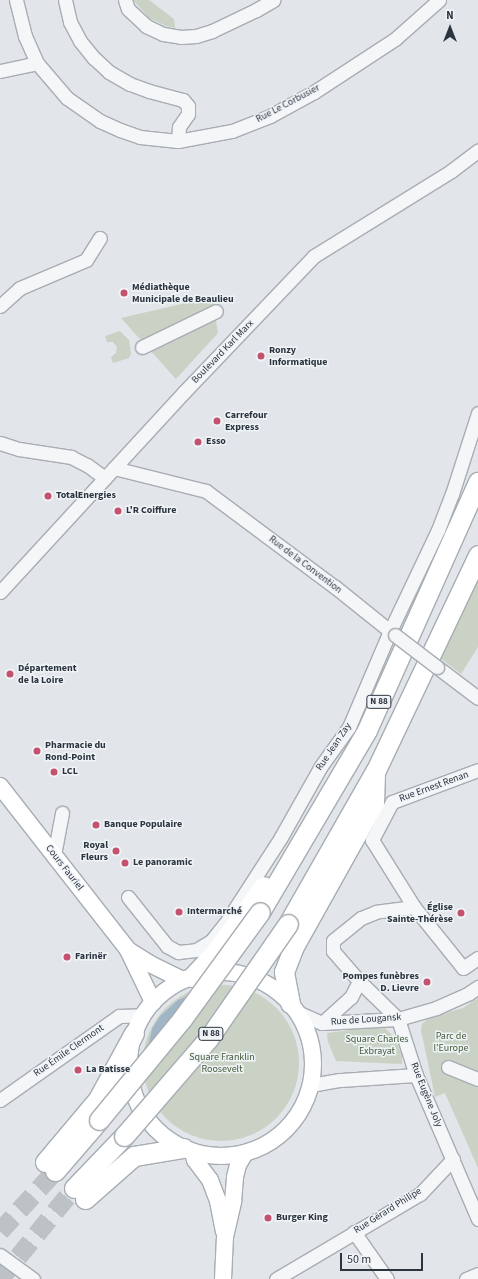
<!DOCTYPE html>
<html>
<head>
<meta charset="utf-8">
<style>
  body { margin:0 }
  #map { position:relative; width:478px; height:1279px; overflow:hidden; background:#e2e5e9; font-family:"Source Sans 3",sans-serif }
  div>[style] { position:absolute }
  .green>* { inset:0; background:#c9d2c4 }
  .round { border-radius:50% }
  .water>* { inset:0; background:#a0b6c6 }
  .highway-tunnel>* { height:19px; margin-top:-9.5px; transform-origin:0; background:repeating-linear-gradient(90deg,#bdc2c7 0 19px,transparent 0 29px) }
  .roads { filter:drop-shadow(1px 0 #a7adb3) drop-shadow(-1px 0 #a7adb3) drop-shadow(0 1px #a7adb3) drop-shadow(0 -1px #a7adb3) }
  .minor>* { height:13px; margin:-6.5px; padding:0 6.5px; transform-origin:6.5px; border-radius:6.5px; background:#f4f6f8 }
  .major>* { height:16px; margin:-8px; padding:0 8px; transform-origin:8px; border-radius:8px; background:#fff }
  .major>.ring { margin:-8px; padding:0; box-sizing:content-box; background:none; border:16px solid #fff; border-radius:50% }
  .highway>* { height:19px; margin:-9.5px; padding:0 9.5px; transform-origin:9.5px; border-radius:9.5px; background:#fff }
  .bridges { filter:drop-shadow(1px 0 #a7adb3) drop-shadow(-1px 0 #a7adb3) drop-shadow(0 1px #a7adb3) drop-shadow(0 -1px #a7adb3) }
  .minor-bridge>* { height:13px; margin:-6.5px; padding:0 6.5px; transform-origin:6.5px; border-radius:6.5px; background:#f4f6f8 }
  .highway-bridge>* { height:19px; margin:-9.5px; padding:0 9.5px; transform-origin:9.5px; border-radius:9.5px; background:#fff }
  .dots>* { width:11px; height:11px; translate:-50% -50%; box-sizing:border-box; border:2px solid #f1f4f7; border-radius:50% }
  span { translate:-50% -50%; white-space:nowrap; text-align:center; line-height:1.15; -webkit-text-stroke:3px #f1f4f7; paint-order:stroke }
  .shield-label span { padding:1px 3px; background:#f1f4f7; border:1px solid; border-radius:3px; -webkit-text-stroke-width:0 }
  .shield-label { font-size:9px; color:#2b3540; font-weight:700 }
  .street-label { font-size:10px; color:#2b3540 }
  .poi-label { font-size:10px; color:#2b3540; font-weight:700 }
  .left { translate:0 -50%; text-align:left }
  .right { translate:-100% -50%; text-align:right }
  .park-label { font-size:10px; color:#435a3a }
  .north { position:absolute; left:430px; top:8px; width:40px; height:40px; -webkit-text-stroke:3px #f1f4f7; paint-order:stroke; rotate:0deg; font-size:11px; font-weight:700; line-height:16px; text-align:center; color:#2b3540 }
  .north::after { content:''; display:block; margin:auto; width:14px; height:18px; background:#2b3540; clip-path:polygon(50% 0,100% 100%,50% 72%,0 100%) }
  .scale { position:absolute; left:340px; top:1253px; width:83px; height:18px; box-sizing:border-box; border:2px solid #2b3540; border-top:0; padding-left:5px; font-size:12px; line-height:14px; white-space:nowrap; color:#2b3540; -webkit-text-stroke:3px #f1f4f7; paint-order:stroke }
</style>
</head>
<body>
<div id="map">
  <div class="green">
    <div style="clip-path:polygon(133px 0,149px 0,174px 19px,175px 28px,166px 26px,149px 18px)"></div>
    <div style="clip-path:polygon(212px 297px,218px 333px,176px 379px,121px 318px)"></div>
    <div style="clip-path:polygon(120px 331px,129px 340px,131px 354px,129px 358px,113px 363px,111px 357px,116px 353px,117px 347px,113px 342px,107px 342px,105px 336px)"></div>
    <div style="clip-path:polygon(478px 578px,478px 647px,461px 674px,435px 654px)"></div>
    <div class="round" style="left:143px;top:985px;width:156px;height:156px"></div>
    <div style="clip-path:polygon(478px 998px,478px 1168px,445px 1093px,435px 1097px,421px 1030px,422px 1024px,429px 1018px,463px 1008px)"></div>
    <div style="clip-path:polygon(373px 1027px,385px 1028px,394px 1037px,402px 1055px,402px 1064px,336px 1061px,328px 1042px,327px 1033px)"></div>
  </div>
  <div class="water">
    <div style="clip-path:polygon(195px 993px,146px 1055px,152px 1029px,160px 1016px,178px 1000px)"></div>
  </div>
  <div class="highway-tunnel">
    <div style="left:0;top:1231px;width:81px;rotate:-47.5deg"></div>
    <div style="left:0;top:1279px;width:117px;rotate:-50.9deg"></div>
  </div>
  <div class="roads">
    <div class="minor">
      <div style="left:16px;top:0;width:37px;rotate:76deg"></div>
      <div style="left:25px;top:36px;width:30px;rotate:66deg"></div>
      <div style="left:37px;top:63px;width:46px;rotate:49.4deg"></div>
      <div style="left:67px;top:98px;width:40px;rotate:34.9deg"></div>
      <div style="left:100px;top:121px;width:22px;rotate:24deg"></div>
      <div style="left:120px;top:130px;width:21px;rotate:19deg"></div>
      <div style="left:140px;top:137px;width:38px;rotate:6deg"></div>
      <div style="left:178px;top:141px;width:55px;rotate:-10.5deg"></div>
      <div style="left:232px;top:131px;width:41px;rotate:-21.5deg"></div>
      <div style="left:270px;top:116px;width:50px;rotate:-28.6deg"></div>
      <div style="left:314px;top:92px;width:97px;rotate:-33.2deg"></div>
      <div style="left:395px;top:39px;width:59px;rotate:-41.6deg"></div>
      <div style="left:65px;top:0;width:23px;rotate:77deg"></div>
      <div style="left:70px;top:22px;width:21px;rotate:62deg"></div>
      <div style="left:80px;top:41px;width:22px;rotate:51deg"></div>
      <div style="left:94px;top:58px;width:21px;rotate:43deg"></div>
      <div style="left:109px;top:72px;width:24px;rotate:30deg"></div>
      <div style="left:130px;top:84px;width:20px;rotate:20deg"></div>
      <div style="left:149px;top:91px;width:35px;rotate:15deg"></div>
      <div style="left:183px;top:100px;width:8px;rotate:50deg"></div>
      <div style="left:188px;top:106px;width:8px;rotate:90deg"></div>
      <div style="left:188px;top:114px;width:16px;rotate:125deg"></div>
      <div style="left:179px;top:127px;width:14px;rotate:94deg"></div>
      <div style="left:125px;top:0;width:9px;rotate:72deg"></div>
      <div style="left:128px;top:9px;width:25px;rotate:43deg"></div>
      <div style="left:146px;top:26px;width:19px;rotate:25deg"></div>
      <div style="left:163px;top:34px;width:18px;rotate:9deg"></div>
      <div style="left:181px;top:37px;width:15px;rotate:-4deg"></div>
      <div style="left:196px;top:36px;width:17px;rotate:-17deg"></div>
      <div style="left:212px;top:31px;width:49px;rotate:-25.5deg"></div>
      <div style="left:256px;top:10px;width:20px;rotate:-30deg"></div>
      <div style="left:0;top:71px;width:38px;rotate:-12deg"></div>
      <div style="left:0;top:306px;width:27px;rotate:-42deg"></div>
      <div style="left:20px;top:288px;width:72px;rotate:-23deg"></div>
      <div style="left:86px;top:260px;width:26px;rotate:-58deg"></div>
      <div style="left:142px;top:347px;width:82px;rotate:-25.9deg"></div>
      <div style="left:0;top:443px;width:20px;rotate:18deg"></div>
      <div style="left:19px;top:449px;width:53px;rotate:8.7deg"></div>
      <div style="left:71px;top:457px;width:18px;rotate:27deg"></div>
      <div style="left:87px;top:465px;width:22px;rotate:36deg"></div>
      <div style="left:114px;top:468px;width:95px;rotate:14deg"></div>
      <div style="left:206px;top:491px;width:161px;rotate:36.7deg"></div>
      <div style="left:335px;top:587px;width:77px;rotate:38.7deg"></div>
      <div style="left:0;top:592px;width:272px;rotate:-47.4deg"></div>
      <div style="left:184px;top:392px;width:188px;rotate:-46.3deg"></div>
      <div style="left:314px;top:256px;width:161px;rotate:-31.8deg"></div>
      <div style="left:451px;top:171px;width:34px;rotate:-37deg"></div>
      <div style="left:437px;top:667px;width:51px;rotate:37.1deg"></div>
      <div style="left:478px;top:770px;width:92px;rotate:159.6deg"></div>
      <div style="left:392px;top:802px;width:43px;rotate:117.8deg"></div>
      <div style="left:372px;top:840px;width:79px;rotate:57.9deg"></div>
      <div style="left:414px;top:907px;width:78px;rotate:51.2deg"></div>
      <div style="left:463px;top:968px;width:18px;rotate:-34deg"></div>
      <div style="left:54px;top:855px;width:43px;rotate:-79.2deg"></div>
      <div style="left:128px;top:897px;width:63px;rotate:51.5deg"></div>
      <div style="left:167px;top:946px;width:13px;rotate:29deg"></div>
      <div style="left:178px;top:952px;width:18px;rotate:-6deg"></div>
      <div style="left:196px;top:950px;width:17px;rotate:-31deg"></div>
      <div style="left:211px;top:941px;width:22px;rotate:-51deg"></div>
      <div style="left:225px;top:924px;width:103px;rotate:-57.2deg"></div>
      <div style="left:281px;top:837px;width:81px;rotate:-60.6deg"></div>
      <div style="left:321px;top:766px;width:48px;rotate:-54.3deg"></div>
      <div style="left:349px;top:727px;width:104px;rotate:-66.9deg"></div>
      <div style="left:390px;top:631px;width:112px;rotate:-64.6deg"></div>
      <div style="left:438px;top:530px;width:39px;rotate:-69deg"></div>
      <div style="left:452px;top:494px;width:85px;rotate:-72.2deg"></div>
      <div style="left:414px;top:907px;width:38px;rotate:173deg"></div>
      <div style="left:376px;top:912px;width:16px;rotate:158deg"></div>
      <div style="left:361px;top:918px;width:36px;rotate:141deg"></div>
      <div style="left:333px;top:941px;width:10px;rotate:90deg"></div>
      <div style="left:333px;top:951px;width:40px;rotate:49deg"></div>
      <div style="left:359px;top:981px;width:54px;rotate:44.3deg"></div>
      <div style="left:398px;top:1019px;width:59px;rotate:72.2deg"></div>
      <div style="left:416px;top:1075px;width:157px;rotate:66.7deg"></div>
      <div style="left:297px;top:1012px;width:27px;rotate:24deg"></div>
      <div style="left:322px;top:1023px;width:76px;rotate:-3deg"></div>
      <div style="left:398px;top:1019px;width:40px;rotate:-16deg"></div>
      <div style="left:436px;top:1008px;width:36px;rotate:-24deg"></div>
      <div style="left:469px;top:993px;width:11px;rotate:-34deg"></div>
      <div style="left:322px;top:1023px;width:39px;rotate:-42deg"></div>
      <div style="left:351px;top:997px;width:18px;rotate:-63deg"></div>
      <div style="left:448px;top:1067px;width:32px;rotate:22deg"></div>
      <div style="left:311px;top:1085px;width:29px;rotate:-10deg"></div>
      <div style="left:340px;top:1080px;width:76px;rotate:-3.8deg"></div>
      <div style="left:0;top:1100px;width:146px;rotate:-35.2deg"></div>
      <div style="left:119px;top:1016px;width:23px;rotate:-2deg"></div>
      <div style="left:354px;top:1232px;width:57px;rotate:54.9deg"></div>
      <div style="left:0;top:1255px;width:41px;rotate:36deg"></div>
      <div style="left:276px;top:1279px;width:167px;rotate:-30.6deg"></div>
      <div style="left:420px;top:1194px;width:48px;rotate:-46.7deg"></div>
      <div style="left:466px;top:1279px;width:13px;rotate:-23deg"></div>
    </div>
    <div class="major">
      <div style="left:0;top:786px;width:208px;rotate:52deg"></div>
      <div style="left:128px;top:950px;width:58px;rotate:64.3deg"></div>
      <div style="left:128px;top:950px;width:26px;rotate:32deg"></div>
      <div style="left:150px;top:964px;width:37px;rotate:26deg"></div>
      <div class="ring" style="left:129px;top:972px;width:168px;height:168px"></div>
      <div style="left:193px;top:1152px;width:8px;rotate:76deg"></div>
      <div style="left:195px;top:1160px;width:25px;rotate:53deg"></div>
      <div style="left:210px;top:1180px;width:22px;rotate:69deg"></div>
      <div style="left:218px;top:1201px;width:31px;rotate:79deg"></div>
      <div style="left:223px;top:1279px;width:42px;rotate:-87.3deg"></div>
      <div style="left:225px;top:1237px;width:37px;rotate:-77deg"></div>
      <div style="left:233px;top:1201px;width:24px;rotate:-85deg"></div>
      <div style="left:235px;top:1177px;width:12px;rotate:-76deg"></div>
      <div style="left:238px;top:1165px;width:14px;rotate:-60deg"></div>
    </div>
    <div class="highway">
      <div style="left:260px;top:912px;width:211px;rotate:-59.5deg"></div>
      <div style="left:367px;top:730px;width:272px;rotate:-65.9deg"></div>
      <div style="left:288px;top:924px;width:177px;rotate:-60.3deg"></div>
      <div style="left:376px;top:770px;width:238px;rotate:-64.6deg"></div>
      <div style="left:192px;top:977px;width:34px;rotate:-47deg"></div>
      <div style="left:215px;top:952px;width:82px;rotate:-53.4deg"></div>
      <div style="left:290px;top:1003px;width:32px;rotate:-101deg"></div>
      <div style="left:284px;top:972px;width:26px;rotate:-69deg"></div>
      <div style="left:293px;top:948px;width:166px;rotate:-60.8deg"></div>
      <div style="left:374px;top:803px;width:27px;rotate:-88deg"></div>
      <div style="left:45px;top:1162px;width:82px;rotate:-49.9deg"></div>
      <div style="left:98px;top:1099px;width:75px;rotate:-61.4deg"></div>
      <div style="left:55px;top:1171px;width:67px;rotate:-49.2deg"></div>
      <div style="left:74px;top:1188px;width:72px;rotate:-46.1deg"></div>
      <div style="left:85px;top:1199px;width:65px;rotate:-41.3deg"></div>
      <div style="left:134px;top:1156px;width:50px;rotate:-9.3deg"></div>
    </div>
  </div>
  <div class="bridges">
    <div class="minor-bridge">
      <div style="left:395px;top:635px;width:53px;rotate:37.3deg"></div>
    </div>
    <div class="highway-bridge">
      <div style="left:99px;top:1120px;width:131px;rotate:-50.6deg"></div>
      <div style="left:182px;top:1019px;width:132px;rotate:-53.9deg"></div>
      <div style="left:124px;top:1136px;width:128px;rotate:-49.1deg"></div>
      <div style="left:208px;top:1039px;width:140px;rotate:-55.2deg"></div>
    </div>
  </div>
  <div class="dots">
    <div style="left:124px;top:293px;background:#c4516d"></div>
    <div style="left:261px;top:356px;background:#c4516d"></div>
    <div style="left:217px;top:421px;background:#c4516d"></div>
    <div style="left:198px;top:442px;background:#c4516d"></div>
    <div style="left:48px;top:496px;background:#c4516d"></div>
    <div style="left:118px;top:511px;background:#c4516d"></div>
    <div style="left:10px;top:674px;background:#c4516d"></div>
    <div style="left:37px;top:751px;background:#c4516d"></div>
    <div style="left:54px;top:772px;background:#c4516d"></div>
    <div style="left:96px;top:825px;background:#c4516d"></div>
    <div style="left:116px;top:851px;background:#c4516d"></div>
    <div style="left:125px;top:863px;background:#c4516d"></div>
    <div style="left:179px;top:912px;background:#c4516d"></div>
    <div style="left:461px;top:913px;background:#c4516d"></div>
    <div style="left:67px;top:957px;background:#c4516d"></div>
    <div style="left:427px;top:982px;background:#c4516d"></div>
    <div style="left:78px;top:1070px;background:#c4516d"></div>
    <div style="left:268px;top:1218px;background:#c4516d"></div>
  </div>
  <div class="shield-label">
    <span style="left:379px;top:702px">N 88</span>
    <span style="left:211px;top:1034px">N 88</span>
  </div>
  <div class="street-label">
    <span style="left:288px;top:104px;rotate:-28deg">Rue Le Corbusier</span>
    <span style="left:223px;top:352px;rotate:-46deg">Boulevard Karl Marx</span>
    <span style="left:305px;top:565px;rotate:37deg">Rue de la Convention</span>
    <span style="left:334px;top:747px;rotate:-56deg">Rue Jean Zay</span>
    <span style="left:434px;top:787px;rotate:-20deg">Rue Ernest Renan</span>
    <span style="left:64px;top:868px;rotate:52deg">Cours Fauriel</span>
    <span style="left:366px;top:1020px;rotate:-4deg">Rue de Lougansk</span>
    <span style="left:69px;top:1051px;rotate:-35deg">Rue Émile Clermont</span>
    <span style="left:426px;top:1095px;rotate:68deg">Rue Eugène Joly</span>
    <span style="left:388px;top:1211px;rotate:-32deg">Rue Gérard Philipe</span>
  </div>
  <div class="poi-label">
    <span class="left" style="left:132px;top:293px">Médiathèque<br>Municipale de Beaulieu</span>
    <span class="left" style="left:269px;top:356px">Ronzy<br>Informatique</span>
    <span class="left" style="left:225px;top:421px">Carrefour<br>Express</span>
    <span class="left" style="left:206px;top:442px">Esso</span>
    <span class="left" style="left:56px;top:496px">TotalEnergies</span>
    <span class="left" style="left:126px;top:511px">L'R Coiffure</span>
    <span class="left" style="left:18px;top:674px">Département<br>de la Loire</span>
    <span class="left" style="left:45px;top:751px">Pharmacie du<br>Rond-Point</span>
    <span class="left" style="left:62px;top:772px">LCL</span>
    <span class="left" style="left:104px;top:825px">Banque Populaire</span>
    <span class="right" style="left:108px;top:851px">Royal<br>Fleurs</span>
    <span class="left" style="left:133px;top:863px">Le panoramic</span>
    <span class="right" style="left:453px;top:913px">Église<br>Sainte-Thérèse</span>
    <span class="left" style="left:187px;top:912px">Intermarché</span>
    <span class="left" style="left:75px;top:957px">Farinër</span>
    <span class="right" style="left:419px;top:982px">Pompes funèbres<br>D. Lievre</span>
    <span class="left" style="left:86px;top:1070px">La Batisse</span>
    <span class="left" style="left:276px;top:1218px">Burger King</span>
  </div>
  <div class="park-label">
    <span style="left:451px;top:1042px">Parc de<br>l'Europe</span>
    <span style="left:377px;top:1045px">Square Charles<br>Exbrayat</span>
    <span style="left:222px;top:1063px">Square Franklin<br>Roosevelt</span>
  </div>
  <div class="north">N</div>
  <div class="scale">50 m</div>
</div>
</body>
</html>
